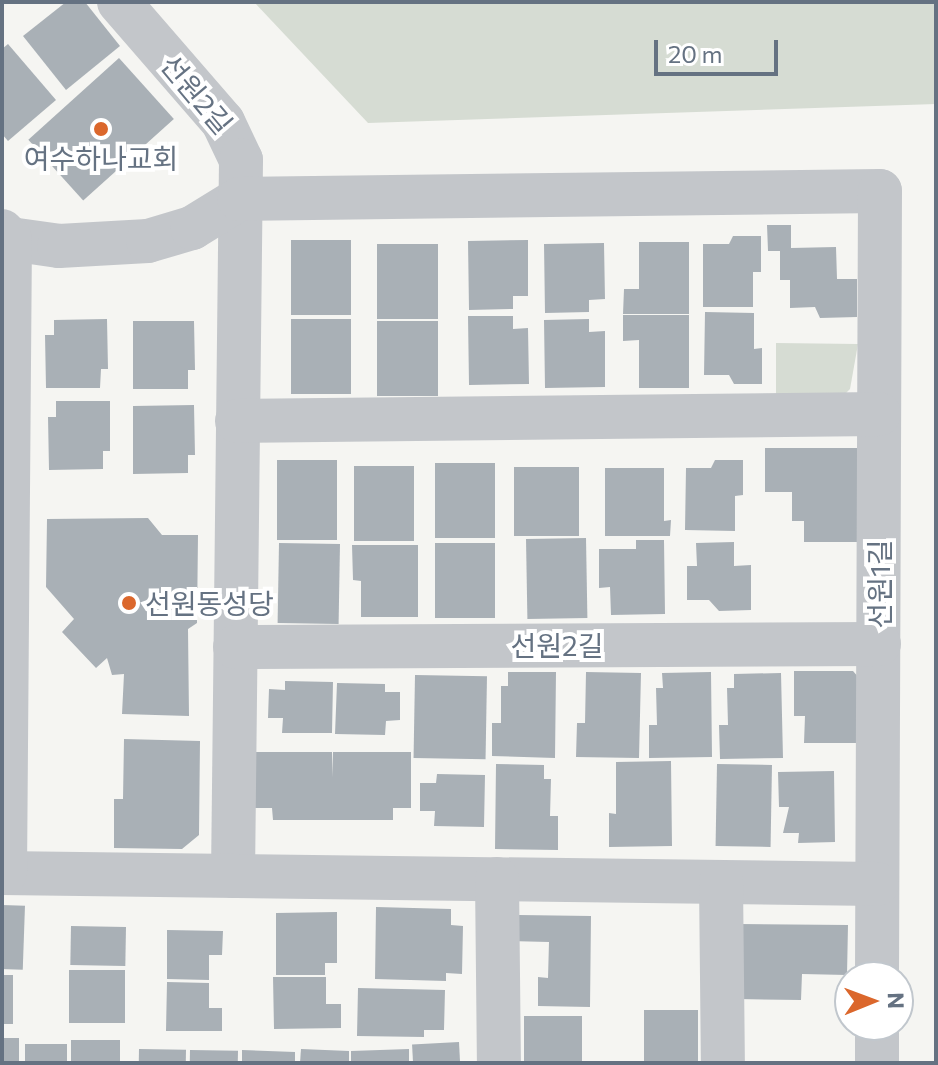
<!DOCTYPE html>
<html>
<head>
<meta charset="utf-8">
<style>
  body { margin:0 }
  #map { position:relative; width:938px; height:1065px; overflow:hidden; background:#f5f5f2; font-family:Commissioner,"Noto Sans KR",sans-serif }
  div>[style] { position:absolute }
  .green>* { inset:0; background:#d6dcd3 }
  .building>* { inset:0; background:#a9b0b6; transform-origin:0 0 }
  .minor>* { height:44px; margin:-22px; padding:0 22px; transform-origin:22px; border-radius:22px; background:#c3c6ca }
  .dots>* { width:22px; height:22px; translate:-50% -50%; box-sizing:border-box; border:4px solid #fff; border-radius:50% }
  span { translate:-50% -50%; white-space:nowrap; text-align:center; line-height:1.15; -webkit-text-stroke:8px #fff; paint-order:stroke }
  .street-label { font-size:28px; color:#657282 }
  .poi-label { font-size:28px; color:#657282 }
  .left { translate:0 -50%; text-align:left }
  .frame { position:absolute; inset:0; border:4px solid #657282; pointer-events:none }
  .north { position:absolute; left:834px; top:961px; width:80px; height:80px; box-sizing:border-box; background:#fff; border:2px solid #c1c7cd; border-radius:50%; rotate:89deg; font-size:22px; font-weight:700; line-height:32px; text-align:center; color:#657282 }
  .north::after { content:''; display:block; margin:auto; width:28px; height:36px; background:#db672c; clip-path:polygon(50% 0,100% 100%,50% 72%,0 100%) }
  .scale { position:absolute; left:654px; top:40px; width:124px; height:36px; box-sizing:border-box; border:4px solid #657282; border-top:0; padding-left:10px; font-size:24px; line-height:28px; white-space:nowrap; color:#657282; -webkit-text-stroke:6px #fff; paint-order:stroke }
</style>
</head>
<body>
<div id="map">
  <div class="green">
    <div style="clip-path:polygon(254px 2px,936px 2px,936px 104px,368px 123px)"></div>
    <div style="clip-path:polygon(776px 343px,858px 344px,850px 389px,844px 395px,776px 397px)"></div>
  </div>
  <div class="building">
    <div style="clip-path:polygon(66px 2px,85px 2px,120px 46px,66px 90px,23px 36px)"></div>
    <div style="clip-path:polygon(8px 44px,56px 100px,8px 141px,2px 134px,2px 49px)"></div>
    <div style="left:119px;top:58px;width:82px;height:122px;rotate:48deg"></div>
    <div style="clip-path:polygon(767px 225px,791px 225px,791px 248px,836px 247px,837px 279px,857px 279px,857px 317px,820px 318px,815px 307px,790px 308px,790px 280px,780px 280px,780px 251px,768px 251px)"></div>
    <div style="clip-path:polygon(733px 236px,761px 236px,761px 272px,753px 272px,753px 307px,703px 307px,703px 244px,729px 244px)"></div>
    <div style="left:291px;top:240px;width:60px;height:75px"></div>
    <div style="clip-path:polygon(528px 240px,528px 296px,513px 296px,513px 309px,469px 310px,468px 241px)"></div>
    <div style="clip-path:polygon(639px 242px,689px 242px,689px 314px,623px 314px,624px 289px,639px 289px)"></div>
    <div style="clip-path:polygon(604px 243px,605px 299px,589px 300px,589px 312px,545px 313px,544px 244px)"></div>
    <div style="left:377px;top:244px;width:61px;height:75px"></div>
    <div style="clip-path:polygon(705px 312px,754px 313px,754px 349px,762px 348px,762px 384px,734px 384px,729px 375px,704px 375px)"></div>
    <div style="clip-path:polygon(623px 315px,689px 315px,689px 388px,639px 388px,639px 340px,623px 341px)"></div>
    <div style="clip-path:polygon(468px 316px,513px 316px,513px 329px,528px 328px,529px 384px,469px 385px)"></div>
    <div style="clip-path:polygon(107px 319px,108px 369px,101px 369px,100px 388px,46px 388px,45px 335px,54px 335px,54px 320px)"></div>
    <div style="left:291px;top:319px;width:60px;height:75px"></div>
    <div style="clip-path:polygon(589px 319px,589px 332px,605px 331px,605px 387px,545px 388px,544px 320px)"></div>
    <div style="clip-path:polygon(133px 321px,194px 321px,195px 370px,188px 370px,188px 389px,133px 389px)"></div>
    <div style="left:377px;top:321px;width:61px;height:75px"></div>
    <div style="clip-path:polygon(56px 401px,110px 401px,110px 451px,103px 451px,103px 469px,49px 470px,48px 417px,56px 417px)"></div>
    <div style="clip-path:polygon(194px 405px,195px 455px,188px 455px,188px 473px,133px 474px,133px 406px)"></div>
    <div style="clip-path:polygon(765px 448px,860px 448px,860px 542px,804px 542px,804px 521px,792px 521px,792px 492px,765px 492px)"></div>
    <div style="left:277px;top:460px;width:60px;height:80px"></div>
    <div style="clip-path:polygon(715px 460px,743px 460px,743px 495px,735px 496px,735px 531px,685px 530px,686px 468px,711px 468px)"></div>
    <div style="left:435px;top:463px;width:60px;height:75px"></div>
    <div style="left:354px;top:466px;width:60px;height:75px"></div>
    <div style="left:579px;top:467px;width:69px;height:65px;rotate:90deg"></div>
    <div style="clip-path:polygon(605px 468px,664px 468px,664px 521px,671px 520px,670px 536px,605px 536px)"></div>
    <div style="clip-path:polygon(148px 518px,162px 535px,198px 535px,197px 623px,188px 629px,189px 716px,122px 714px,124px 674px,112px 675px,107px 658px,96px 668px,62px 632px,74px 619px,46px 587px,47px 519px)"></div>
    <div style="left:586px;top:538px;width:80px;height:60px;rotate:89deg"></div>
    <div style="clip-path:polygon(636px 540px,664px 540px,665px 614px,611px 615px,610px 587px,599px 588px,599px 549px,636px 549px)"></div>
    <div style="clip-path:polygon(734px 542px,734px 566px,751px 565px,751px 610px,719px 611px,709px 600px,687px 600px,687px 566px,697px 566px,696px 543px)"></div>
    <div style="left:279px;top:543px;width:61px;height:80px;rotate:1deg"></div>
    <div style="left:435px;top:543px;width:60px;height:75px"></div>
    <div style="clip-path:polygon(352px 545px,418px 545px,418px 617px,361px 617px,361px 581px,353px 580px)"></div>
    <div style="clip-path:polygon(794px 671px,853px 671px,866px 686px,866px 743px,804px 743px,805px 716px,794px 716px)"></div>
    <div style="clip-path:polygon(508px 672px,556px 672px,555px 758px,492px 756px,492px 723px,501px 723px,501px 686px,508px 686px)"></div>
    <div style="clip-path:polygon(586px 672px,641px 673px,639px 758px,576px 757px,577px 723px,585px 723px)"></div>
    <div style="clip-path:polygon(711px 672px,712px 757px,649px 758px,649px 725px,657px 725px,656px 688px,663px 688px,662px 673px)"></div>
    <div style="clip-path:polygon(781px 673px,783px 758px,720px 759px,719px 725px,728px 725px,727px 688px,734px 688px,734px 674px)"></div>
    <div style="left:415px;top:675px;width:72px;height:83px;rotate:1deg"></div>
    <div style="clip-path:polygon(285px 681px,333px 682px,332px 733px,282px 733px,283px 718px,268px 718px,269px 689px,285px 690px)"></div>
    <div style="clip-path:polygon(337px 683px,385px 684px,385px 692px,400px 692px,400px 720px,386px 721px,385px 735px,335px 734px)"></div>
    <div style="clip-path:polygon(124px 739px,200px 741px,199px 835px,182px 849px,114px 848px,114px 799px,123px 799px)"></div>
    <div style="clip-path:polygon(254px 752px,332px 752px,333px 777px,333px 752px,411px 752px,411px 808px,393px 808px,393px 820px,273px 820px,272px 808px,254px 808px)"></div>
    <div style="clip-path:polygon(671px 761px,672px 846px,609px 847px,609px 813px,616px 814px,616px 762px)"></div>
    <div style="clip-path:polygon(496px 764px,544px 765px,544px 779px,551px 779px,550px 816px,558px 816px,558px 850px,495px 849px)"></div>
    <div style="left:717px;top:764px;width:55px;height:82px;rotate:1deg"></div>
    <div style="clip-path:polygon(834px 771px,835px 842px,798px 843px,799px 833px,783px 833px,789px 807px,779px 807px,778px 772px)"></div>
    <div style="clip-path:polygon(437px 774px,485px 775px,484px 827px,434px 826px,435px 811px,420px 811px,420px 783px,436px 783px)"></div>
    <div style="left:2px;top:905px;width:23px;height:64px;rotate:2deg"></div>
    <div style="clip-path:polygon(376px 907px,451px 909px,451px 925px,463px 926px,462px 974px,446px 973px,446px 981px,375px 979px)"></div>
    <div style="clip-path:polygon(337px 912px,337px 963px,325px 963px,325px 975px,276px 975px,276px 913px)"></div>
    <div style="clip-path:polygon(519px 915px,591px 916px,590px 1007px,538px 1006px,538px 977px,548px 978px,549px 942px,509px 941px)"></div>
    <div style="clip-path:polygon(739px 924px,848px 925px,847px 975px,802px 974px,801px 1000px,738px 999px)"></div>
    <div style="left:71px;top:926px;width:55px;height:39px;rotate:1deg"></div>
    <div style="clip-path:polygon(167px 930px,223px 931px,222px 955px,209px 955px,209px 980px,167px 979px)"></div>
    <div style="left:69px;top:970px;width:56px;height:53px"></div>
    <div style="left:2px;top:975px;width:11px;height:49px"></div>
    <div style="clip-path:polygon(273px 977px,326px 977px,326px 1004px,341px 1004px,341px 1028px,274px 1029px)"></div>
    <div style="clip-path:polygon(167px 982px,209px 983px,209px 1008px,222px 1008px,222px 1031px,166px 1031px)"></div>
    <div style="clip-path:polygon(358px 988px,445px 990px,444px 1030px,424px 1030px,424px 1037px,357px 1036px)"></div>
    <div style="left:644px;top:1010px;width:54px;height:53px"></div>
    <div style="left:524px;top:1016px;width:58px;height:47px"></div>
    <div style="left:2px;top:1038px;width:17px;height:25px"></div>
    <div style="left:71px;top:1040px;width:49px;height:23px"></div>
    <div style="left:459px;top:1042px;width:21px;height:47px;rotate:87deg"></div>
    <div style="left:25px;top:1044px;width:42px;height:19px"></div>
    <div style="left:139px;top:1049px;width:47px;height:14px;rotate:1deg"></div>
    <div style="clip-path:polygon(301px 1049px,349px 1051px,349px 1063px,300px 1063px)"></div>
    <div style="clip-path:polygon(409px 1049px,409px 1063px,351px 1063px,351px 1051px)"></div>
    <div style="left:190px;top:1050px;width:48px;height:13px;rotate:1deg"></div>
    <div style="clip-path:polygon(242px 1050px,295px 1052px,295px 1063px,242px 1063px)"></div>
  </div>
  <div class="minor">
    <div style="left:119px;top:2px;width:159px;rotate:49.1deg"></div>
    <div style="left:223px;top:122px;width:42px;rotate:64.7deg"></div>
    <div style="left:241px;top:160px;width:716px;rotate:90.64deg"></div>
    <div style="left:2px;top:231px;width:11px;rotate:45deg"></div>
    <div style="left:10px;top:239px;width:49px;rotate:8.1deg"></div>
    <div style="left:59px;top:246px;width:89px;rotate:-3.2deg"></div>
    <div style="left:148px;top:241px;width:46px;rotate:-16.5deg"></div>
    <div style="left:192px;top:228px;width:55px;rotate:-31.7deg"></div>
    <div style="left:239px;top:199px;width:641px;rotate:-0.72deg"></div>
    <div style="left:880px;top:191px;width:786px;rotate:90.22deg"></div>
    <div style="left:237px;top:421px;width:642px;rotate:-0.62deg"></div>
    <div style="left:235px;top:647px;width:644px;rotate:-0.27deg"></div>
    <div style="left:2px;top:873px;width:875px;rotate:0.72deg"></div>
    <div style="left:5px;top:873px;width:634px;rotate:-89.55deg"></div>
    <div style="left:497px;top:879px;width:184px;rotate:89.4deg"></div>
    <div style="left:721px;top:882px;width:181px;rotate:89.4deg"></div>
    <div style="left:877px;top:1063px;width:38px;rotate:-90deg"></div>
  </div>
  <div class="dots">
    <div style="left:101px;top:129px;background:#db672c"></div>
    <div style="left:129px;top:603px;background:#db672c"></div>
  </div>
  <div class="street-label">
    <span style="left:197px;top:94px;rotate:50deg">선원2길</span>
    <span style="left:879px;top:584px;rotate:-90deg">선원1길</span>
    <span style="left:557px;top:645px">선원2길</span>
  </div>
  <div class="poi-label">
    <span style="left:101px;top:158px">여수하나교회</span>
    <span class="left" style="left:145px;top:603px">선원동성당</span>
  </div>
  <div class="frame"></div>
  <div class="north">N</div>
  <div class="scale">20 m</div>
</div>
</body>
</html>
